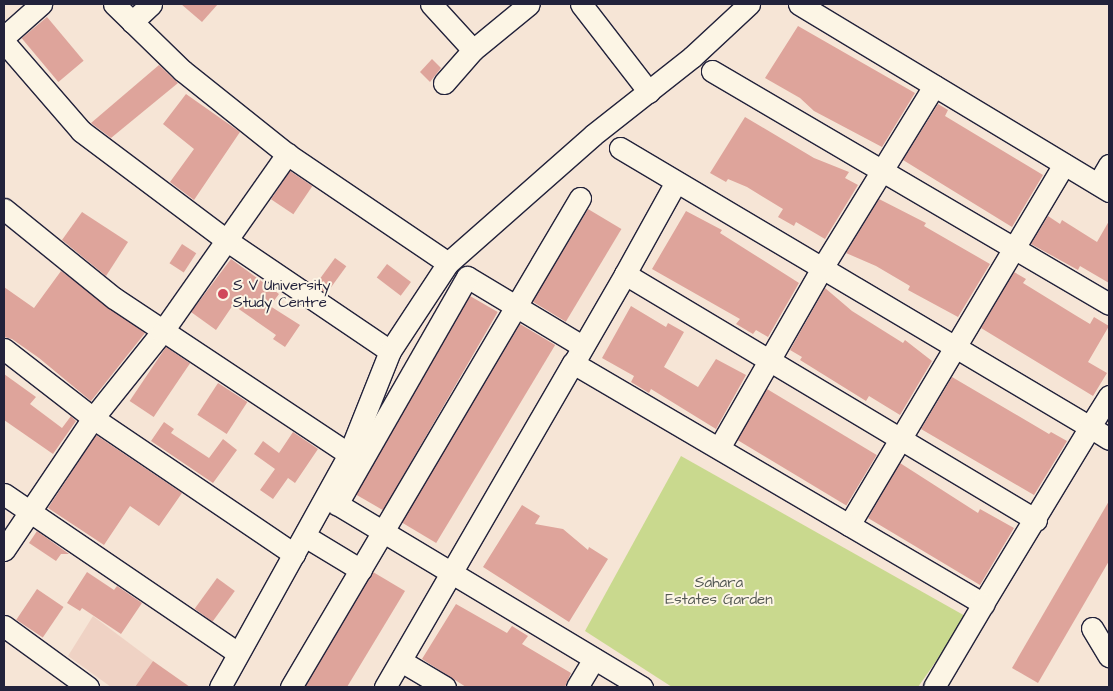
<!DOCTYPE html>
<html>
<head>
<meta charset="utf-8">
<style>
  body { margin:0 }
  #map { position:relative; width:1113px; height:691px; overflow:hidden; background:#f6e5d6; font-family:"Architects Daughter",sans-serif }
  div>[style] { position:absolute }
  .built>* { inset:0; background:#efd2c4 }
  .green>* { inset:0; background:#c9d98e }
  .building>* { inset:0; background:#dea49b; transform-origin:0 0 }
  .roads { filter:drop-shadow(1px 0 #22223b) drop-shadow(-1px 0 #22223b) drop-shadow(0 1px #22223b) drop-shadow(0 -1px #22223b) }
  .minor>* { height:21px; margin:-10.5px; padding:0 10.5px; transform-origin:10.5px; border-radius:10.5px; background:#fcf5e5 }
  .dots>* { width:14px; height:14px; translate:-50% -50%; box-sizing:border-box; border:2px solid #fcf5e5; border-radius:50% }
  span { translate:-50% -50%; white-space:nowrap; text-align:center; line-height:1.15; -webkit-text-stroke:4px #fcf5e5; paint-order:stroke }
  .poi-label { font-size:15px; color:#22223b }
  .left { translate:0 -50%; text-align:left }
  .park-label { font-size:15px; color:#545954 }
  .frame { position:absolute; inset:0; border:5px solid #22223b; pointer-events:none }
</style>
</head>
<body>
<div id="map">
  <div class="built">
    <div style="clip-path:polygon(93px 616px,153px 661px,135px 687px,111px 687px,68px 656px)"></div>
  </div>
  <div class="green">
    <div style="clip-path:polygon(681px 456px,967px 617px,918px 687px,672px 687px,585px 631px)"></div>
  </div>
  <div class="building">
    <div style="clip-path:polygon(181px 4px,218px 4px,202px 22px)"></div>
    <div style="left:47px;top:17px;width:57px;height:33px;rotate:50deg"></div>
    <div style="clip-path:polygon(798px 26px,915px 93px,882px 147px,814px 111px,800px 98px,765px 78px)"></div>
    <div style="clip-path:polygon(432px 59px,441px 68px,430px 82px,420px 72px)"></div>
    <div style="clip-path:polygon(159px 65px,178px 83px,111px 138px,91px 123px)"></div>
    <div style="clip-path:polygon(186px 94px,240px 132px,194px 200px,170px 182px,194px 149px,163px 124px)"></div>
    <div style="clip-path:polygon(938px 104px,948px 110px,945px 116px,1043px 175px,1012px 227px,903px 160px)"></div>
    <div style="clip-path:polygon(745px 117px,814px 158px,849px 172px,845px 178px,858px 185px,825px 239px,796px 222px,794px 226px,778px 217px,783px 209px,747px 187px,728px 179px,726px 182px,710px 173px)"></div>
    <div style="left:290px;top:171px;width:27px;height:34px;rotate:34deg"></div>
    <div style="clip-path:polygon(879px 199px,926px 223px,924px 226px,990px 264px,958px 317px,908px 290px,910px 286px,876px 266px,846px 253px)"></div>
    <div style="left:588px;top:209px;width:39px;height:108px;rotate:31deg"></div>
    <div style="clip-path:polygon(686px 211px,722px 230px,720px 233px,799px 283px,768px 337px,756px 330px,753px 334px,736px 324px,740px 319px,652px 269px)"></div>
    <div style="clip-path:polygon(82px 212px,128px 242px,106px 276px,62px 240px)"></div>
    <div style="clip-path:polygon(1048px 216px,1060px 224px,1062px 220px,1097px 242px,1109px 221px,1109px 283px,1080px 266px,1078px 270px,1031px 244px)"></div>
    <div style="left:182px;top:244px;width:17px;height:23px;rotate:33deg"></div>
    <div style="left:335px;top:258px;width:14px;height:34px;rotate:36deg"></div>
    <div style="clip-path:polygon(231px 259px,279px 294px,270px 306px,300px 325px,285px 347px,273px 339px,276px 335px,233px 305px,216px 330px,191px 312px)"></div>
    <div style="left:387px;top:264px;width:30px;height:17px;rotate:37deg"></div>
    <div style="clip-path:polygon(61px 271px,145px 333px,91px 401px,39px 358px,12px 339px,4px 337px,4px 287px,34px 308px)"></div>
    <div style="clip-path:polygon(1014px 272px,1026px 279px,1023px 283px,1075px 315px,1090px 324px,1094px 317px,1109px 326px,1088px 362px,1107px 373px,1093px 396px,981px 328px)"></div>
    <div style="clip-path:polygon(825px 288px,852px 311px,903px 343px,905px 340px,932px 361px,900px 415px,869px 396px,866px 401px,800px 360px,802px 357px,790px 350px)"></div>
    <div style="left:470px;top:296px;width:32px;height:229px;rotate:30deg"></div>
    <div style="clip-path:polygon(631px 306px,666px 327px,668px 323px,684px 332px,664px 367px,698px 387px,716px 359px,746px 375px,716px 429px,651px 389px,649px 393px,631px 382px,634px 376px,602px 358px)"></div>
    <div style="left:520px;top:324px;width:41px;height:231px;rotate:31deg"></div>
    <div style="left:166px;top:347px;width:29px;height:65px;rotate:34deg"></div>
    <div style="clip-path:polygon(4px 374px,36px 397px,30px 404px,62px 428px,71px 416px,76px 421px,53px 454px,4px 420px)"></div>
    <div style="clip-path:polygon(952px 377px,1049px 434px,1051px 432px,1067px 441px,1034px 495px,921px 429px)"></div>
    <div style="left:218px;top:383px;width:35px;height:38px;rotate:33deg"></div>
    <div style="left:767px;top:389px;width:128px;height:59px;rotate:31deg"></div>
    <div style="clip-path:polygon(164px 422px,174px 429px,171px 433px,209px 458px,223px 439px,237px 450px,213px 483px,151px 441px)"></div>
    <div style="clip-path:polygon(293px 432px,318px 449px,295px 483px,288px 478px,273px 499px,260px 490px,275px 469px,254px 454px,263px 441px,279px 453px)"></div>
    <div style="clip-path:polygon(96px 435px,182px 493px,159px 526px,130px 506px,104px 545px,48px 508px)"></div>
    <div style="clip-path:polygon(900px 463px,978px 513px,980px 509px,1014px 528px,980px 585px,868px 518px)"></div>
    <div style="clip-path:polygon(1109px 501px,1109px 561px,1038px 683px,1012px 668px)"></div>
    <div style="clip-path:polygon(522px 505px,540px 516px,535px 524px,563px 529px,588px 550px,589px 547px,608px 559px,569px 622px,483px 567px)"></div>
    <div style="clip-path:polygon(37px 531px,69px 554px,61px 554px,56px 561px,29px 543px)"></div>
    <div style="clip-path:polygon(87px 572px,114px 590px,117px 586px,142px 603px,121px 634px,82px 608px,80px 611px,67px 603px)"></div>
    <div style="clip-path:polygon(373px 572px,405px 591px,347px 687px,305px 687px)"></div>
    <div style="left:217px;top:578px;width:22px;height:38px;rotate:36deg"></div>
    <div style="left:37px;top:589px;width:32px;height:37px;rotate:34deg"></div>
    <div style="clip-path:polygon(456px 604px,507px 633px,512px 626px,528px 636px,522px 644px,571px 673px,565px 687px,466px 687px,422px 659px)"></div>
    <div style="clip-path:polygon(153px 661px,190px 687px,135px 687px)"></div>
  </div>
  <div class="roads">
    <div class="minor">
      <div style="left:114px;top:4px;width:96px;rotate:44.2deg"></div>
      <div style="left:183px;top:71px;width:133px;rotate:38.6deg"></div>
      <div style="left:287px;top:154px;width:194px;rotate:34.1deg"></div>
      <div style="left:431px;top:4px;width:62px;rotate:47.6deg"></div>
      <div style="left:581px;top:4px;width:111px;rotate:52.3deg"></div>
      <div style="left:799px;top:4px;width:362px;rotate:31.1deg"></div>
      <div style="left:132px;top:22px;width:26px;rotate:-43deg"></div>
      <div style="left:4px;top:37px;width:50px;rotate:-41.7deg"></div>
      <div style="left:4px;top:42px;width:118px;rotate:49.1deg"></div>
      <div style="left:81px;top:131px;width:181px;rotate:36.9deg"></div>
      <div style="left:226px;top:240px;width:198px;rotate:34.1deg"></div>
      <div style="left:712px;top:71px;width:460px;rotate:30.4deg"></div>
      <div style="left:444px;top:83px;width:44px;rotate:-48.7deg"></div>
      <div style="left:473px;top:50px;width:72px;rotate:-39.4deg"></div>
      <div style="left:620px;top:148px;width:547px;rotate:30.69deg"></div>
      <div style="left:1090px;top:427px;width:207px;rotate:121.2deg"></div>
      <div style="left:1098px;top:184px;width:22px;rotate:-60deg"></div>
      <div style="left:4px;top:209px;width:141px;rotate:39deg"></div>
      <div style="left:114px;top:298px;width:282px;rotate:33.6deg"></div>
      <div style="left:625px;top:274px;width:105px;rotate:-61deg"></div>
      <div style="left:582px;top:346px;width:134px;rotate:-149deg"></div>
      <div style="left:467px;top:277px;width:262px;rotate:119.8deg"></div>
      <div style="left:337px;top:504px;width:356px;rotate:31deg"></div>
      <div style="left:4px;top:349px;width:113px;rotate:37.8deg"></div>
      <div style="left:93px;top:418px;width:243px;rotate:34.1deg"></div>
      <div style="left:576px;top:359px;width:98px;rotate:-60deg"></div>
      <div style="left:625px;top:274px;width:479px;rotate:30.9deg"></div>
      <div style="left:1109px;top:396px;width:36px;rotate:122deg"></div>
      <div style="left:1090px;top:427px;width:22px;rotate:32deg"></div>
      <div style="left:719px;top:448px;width:207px;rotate:-60.2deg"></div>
      <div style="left:822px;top:268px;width:214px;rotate:-58.4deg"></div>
      <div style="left:4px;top:494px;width:283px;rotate:34.2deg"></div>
      <div style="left:849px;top:525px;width:420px;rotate:-59.2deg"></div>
      <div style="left:313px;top:541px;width:56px;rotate:31.1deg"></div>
      <div style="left:4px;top:550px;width:159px;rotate:-56deg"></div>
      <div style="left:93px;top:418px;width:110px;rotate:-51.3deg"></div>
      <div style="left:162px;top:332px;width:218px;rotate:-54.9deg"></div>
      <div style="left:4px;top:626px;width:104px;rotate:36deg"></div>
      <div style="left:1092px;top:628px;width:33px;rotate:59deg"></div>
      <div style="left:401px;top:661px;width:51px;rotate:30.6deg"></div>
      <div style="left:220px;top:687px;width:266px;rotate:-61deg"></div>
      <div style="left:349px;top:454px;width:111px;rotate:-68.3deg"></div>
      <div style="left:390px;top:351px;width:105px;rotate:-56.6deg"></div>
      <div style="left:448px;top:263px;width:193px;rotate:-41.4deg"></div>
      <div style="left:593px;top:135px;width:126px;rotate:-38.2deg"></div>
      <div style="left:692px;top:57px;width:78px;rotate:-42.9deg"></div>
      <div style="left:291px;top:687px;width:568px;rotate:-59.42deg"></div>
      <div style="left:385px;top:687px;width:375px;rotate:-59.9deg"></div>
      <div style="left:573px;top:363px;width:476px;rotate:30.4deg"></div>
      <div style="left:983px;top:604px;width:96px;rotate:120.6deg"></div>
      <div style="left:577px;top:687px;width:33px;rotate:-59deg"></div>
    </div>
  </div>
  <div class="dots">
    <div style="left:223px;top:294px;background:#d1495b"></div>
  </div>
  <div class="poi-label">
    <span class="left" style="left:233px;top:294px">S V University<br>Study Centre</span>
  </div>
  <div class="park-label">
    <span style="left:719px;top:591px">Sahara<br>Estates Garden</span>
  </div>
  <div class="frame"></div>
</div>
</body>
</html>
